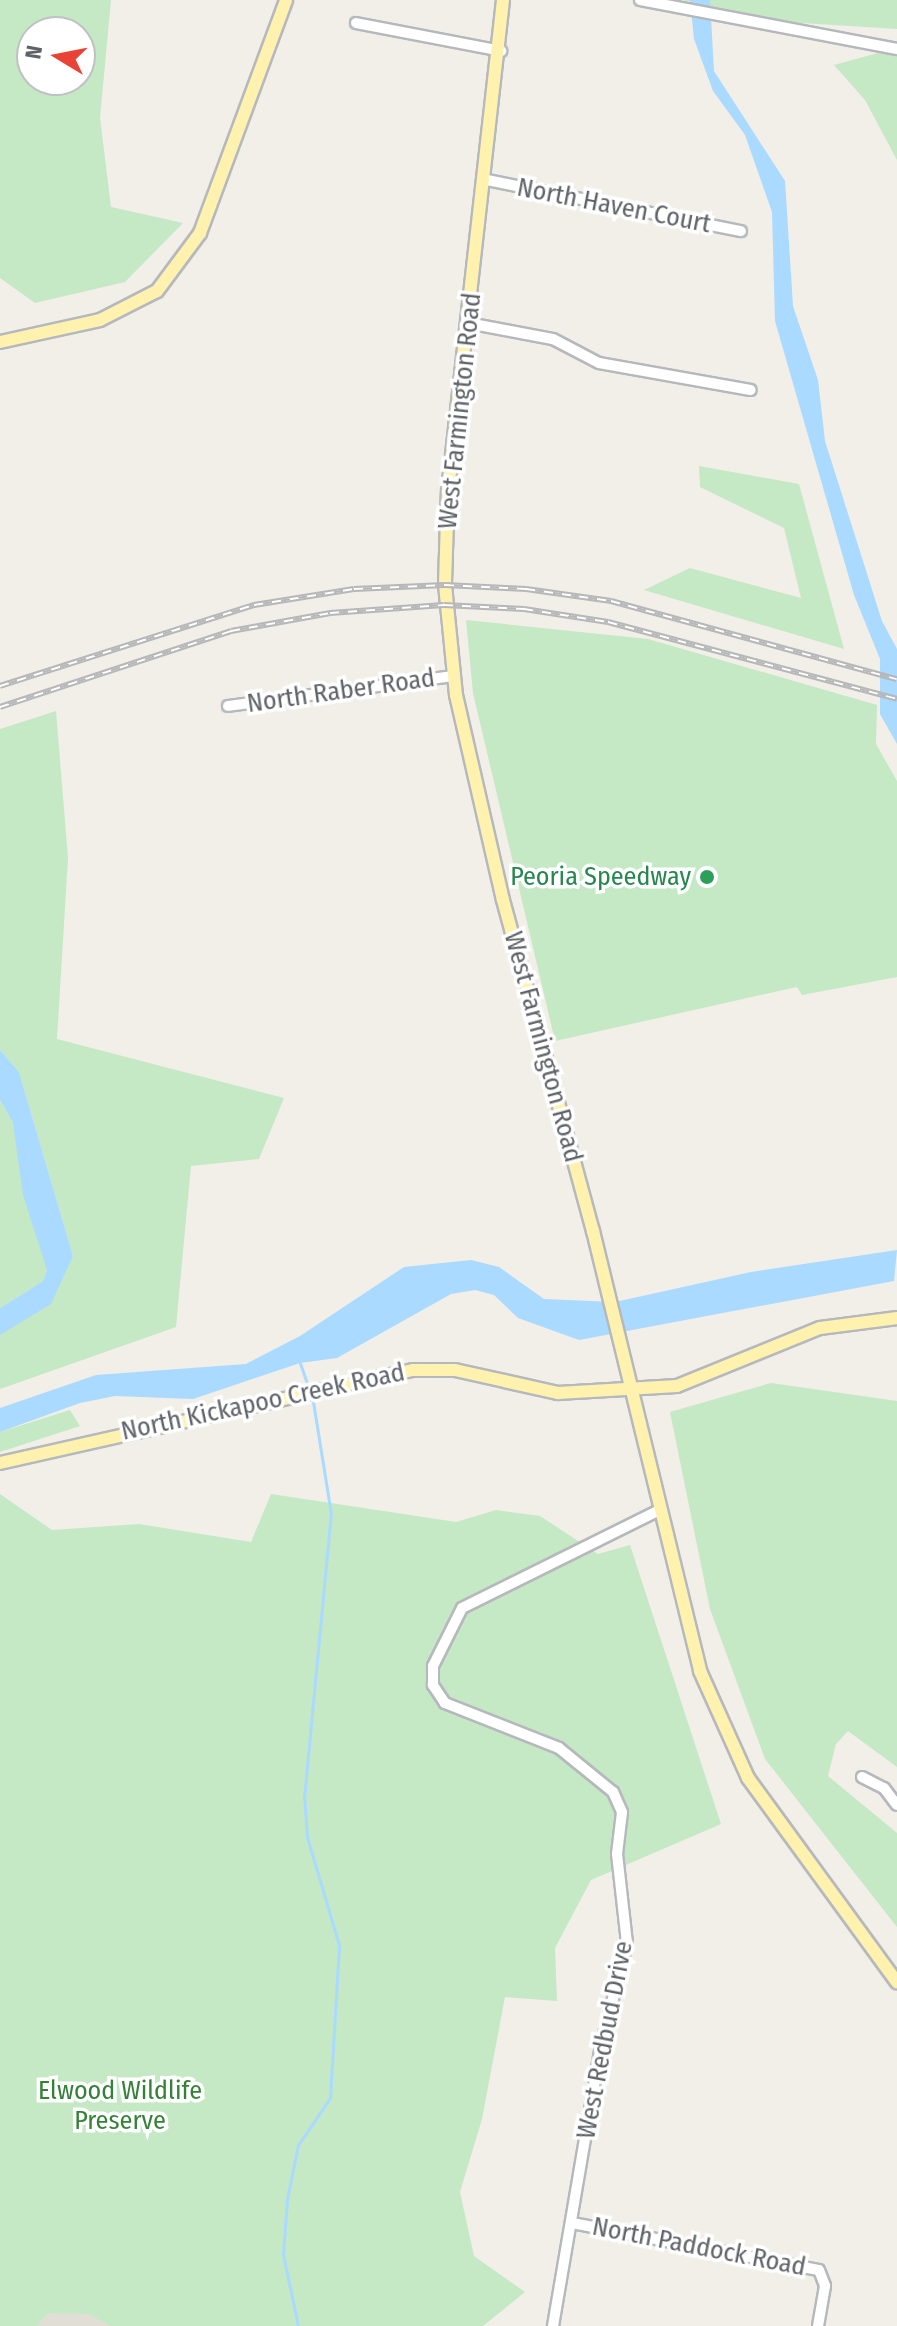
<!DOCTYPE html>
<html>
<head>
<meta charset="utf-8">
<style>
  body { margin:0 }
  #map { position:relative; width:897px; height:2326px; overflow:hidden; background:#f1efe8; font-family:"Fira Sans Condensed",sans-serif }
  div>[style] { position:absolute }
  .education>* { inset:0; background:#e1ded6 }
  .green>* { inset:0; background:#c5e8c5 }
  .water>* { inset:0; background:#aadaff }
  .stream>* { height:3px; margin:-1.5px; padding:0 1.5px; transform-origin:1.5px; border-radius:1.5px; background:#aadaff }
  .roads { filter:drop-shadow(2px 0 #b5b8bc) drop-shadow(-2px 0 #b5b8bc) drop-shadow(0 2px #b5b8bc) drop-shadow(0 -2px #b5b8bc) }
  .minor>* { height:10px; margin:-5px; padding:0 5px; transform-origin:5px; border-radius:5px; background:#fff }
  .major>* { height:12px; margin:-6px; padding:0 6px; transform-origin:6px; border-radius:6px; background:#fff2af }
  .rail>* { height:6px; margin-top:-3px; transform-origin:0; background:repeating-linear-gradient(90deg,#fff 0 9px,#b6b7b8 0 18px); box-sizing:border-box; border-block:2px solid #b6b7b8 }
  .dots>* { width:22px; height:22px; translate:-50% -50%; box-sizing:border-box; border:4px solid #fff; border-radius:50% }
  span { translate:-50% -50%; white-space:nowrap; text-align:center; line-height:1.15; -webkit-text-stroke:7px #fff; paint-order:stroke }
  .street-label { font-size:26px; color:#5f6368 }
  .leisure-label { font-size:26px; color:#27864d }
  .right { translate:-100% -50%; text-align:right }
  .park-label { font-size:26px; color:#348238 }
  .north { position:absolute; left:16px; top:16px; width:80px; height:80px; box-sizing:border-box; background:#fff; border:2px solid #bfc1c3; border-radius:50%; rotate:280deg; font-size:22px; font-weight:700; line-height:32px; text-align:center; color:#5f6368 }
  .north::after { content:''; display:block; margin:auto; width:28px; height:36px; background:#ea4335; clip-path:polygon(50% 0,100% 100%,50% 72%,0 100%) }
</style>
</head>
<body>
<div id="map">
  <div class="education">
    <div style="clip-path:polygon(0 2284px,112px 2309px,111px 2326px,0 2326px)"></div>
  </div>
  <div class="green">
    <div style="clip-path:polygon(evenodd,0 0,111px 0,100px 118px,111px 207px,183px 223px,125px 282px,35px 303px,0 278px,0 0,32px 32px,80px 32px,80px 80px,32px 80px,32px 32px)"></div>
    <div style="clip-path:polygon(682px 0,897px 0,897px 29px,786px 22px)"></div>
    <div style="clip-path:polygon(878px 53px,897px 56px,897px 160px,865px 100px,834px 65px)"></div>
    <div style="clip-path:polygon(699px 466px,799px 484px,844px 649px,644px 590px,690px 568px,801px 598px,784px 528px,700px 487px)"></div>
    <div style="clip-path:polygon(466px 620px,648px 639px,877px 705px,876px 744px,897px 781px,897px 977px,802px 995px,797px 987px,555px 1041px,473px 693px)"></div>
    <div style="clip-path:polygon(56px 711px,68px 858px,57px 1039px,284px 1098px,259px 1159px,191px 1166px,176px 1327px,0 1389px,0 1335px,73px 1256px,19px 1072px,0 1050px,0 729px)"></div>
    <div style="clip-path:polygon(0 1100px,13px 1123px,47px 1270px,43px 1281px,0 1308px)"></div>
    <div style="clip-path:polygon(771px 1383px,897px 1401px,897px 1767px,848px 1731px,836px 1744px,828px 1776px,897px 1833px,897px 1927px,765px 1759px,710px 1609px,670px 1412px)"></div>
    <div style="clip-path:polygon(70px 1410px,80px 1426px,0 1452px,0 1432px)"></div>
    <div style="clip-path:polygon(0 1494px,52px 1530px,139px 1524px,251px 1542px,271px 1494px,456px 1522px,496px 1510px,540px 1516px,598px 1554px,630px 1545px,721px 1824px,591px 1880px,555px 1948px,557px 2001px,505px 1997px,482px 2119px,460px 2192px,474px 2256px,525px 2292px,483px 2326px,111px 2326px,89px 2314px,48px 2313px,36px 2326px,0 2326px)"></div>
  </div>
  <div class="water">
    <div style="clip-path:polygon(690px 0,710px 0,714px 71px,785px 181px,793px 306px,818px 380px,825px 441px,882px 621px,897px 649px,897px 744px,880px 714px,880px 659px,854px 595px,775px 321px,772px 212px,745px 135px,713px 91px,694px 39px)"></div>
    <div style="clip-path:polygon(0 1050px,19px 1072px,73px 1256px,51px 1304px,0 1335px,0 1308px,43px 1281px,47px 1270px,23px 1195px,13px 1123px,0 1100px)"></div>
    <div style="clip-path:polygon(897px 1250px,894px 1281px,579px 1340px,518px 1318px,494px 1295px,475px 1290px,451px 1294px,337px 1358px,300px 1363px,193px 1399px,115px 1396px,80px 1403px,0 1432px,0 1408px,96px 1375px,246px 1364px,300px 1336px,404px 1267px,471px 1260px,499px 1267px,544px 1299px,615px 1302px,751px 1272px)"></div>
  </div>
  <div class="stream">
    <div style="left:300px;top:1363px;width:28px;rotate:71deg"></div>
    <div style="left:298px;top:2326px;width:74px;rotate:-101.8deg"></div>
    <div style="left:283px;top:2254px;width:55px;rotate:-85.8deg"></div>
    <div style="left:287px;top:2199px;width:55px;rotate:-78.5deg"></div>
    <div style="left:298px;top:2145px;width:57px;rotate:-55.8deg"></div>
    <div style="left:330px;top:2098px;width:153px;rotate:-86.6deg"></div>
    <div style="left:339px;top:1945px;width:113px;rotate:-106.5deg"></div>
    <div style="left:307px;top:1837px;width:39px;rotate:-94deg"></div>
    <div style="left:304px;top:1798px;width:285px;rotate:-84.6deg"></div>
    <div style="left:331px;top:1514px;width:120px;rotate:-99.1deg"></div>
  </div>
  <div class="roads">
    <div class="minor">
      <div style="left:640px;top:0;width:262px;rotate:10.8deg"></div>
      <div style="left:356px;top:23px;width:148px;rotate:10.9deg"></div>
      <div style="left:487px;top:180px;width:259px;rotate:11.4deg"></div>
      <div style="left:468px;top:323px;width:86px;rotate:10.7deg"></div>
      <div style="left:553px;top:339px;width:52px;rotate:27.6deg"></div>
      <div style="left:599px;top:363px;width:154px;rotate:10.1deg"></div>
      <div style="left:228px;top:706px;width:228px;rotate:-7.6deg"></div>
      <div style="left:862px;top:1777px;width:25px;rotate:27deg"></div>
      <div style="left:884px;top:1788px;width:21px;rotate:53deg"></div>
      <div style="left:572px;top:2223px;width:251px;rotate:10.8deg"></div>
      <div style="left:819px;top:2270px;width:17px;rotate:69deg"></div>
      <div style="left:825px;top:2286px;width:41px;rotate:99.9deg"></div>
      <div style="left:553px;top:2326px;width:284px;rotate:-80.3deg"></div>
      <div style="left:601px;top:2046px;width:106px;rotate:-75.8deg"></div>
      <div style="left:627px;top:1943px;width:90px;rotate:-96.4deg"></div>
      <div style="left:617px;top:1854px;width:42px;rotate:-83.2deg"></div>
      <div style="left:622px;top:1812px;width:22px;rotate:-114deg"></div>
      <div style="left:613px;top:1792px;width:70px;rotate:-140.8deg"></div>
      <div style="left:559px;top:1748px;width:123px;rotate:-158.5deg"></div>
      <div style="left:445px;top:1703px;width:22px;rotate:-124deg"></div>
      <div style="left:433px;top:1685px;width:19px;rotate:-90deg"></div>
      <div style="left:433px;top:1666px;width:65px;rotate:-63.4deg"></div>
      <div style="left:462px;top:1608px;width:220px;rotate:-26.4deg"></div>
    </div>
    <div class="major">
      <div style="left:503px;top:0;width:491px;rotate:96.4deg"></div>
      <div style="left:448px;top:488px;width:97px;rotate:91.8deg"></div>
      <div style="left:445px;top:585px;width:111px;rotate:84.3deg"></div>
      <div style="left:456px;top:695px;width:210px;rotate:77.1deg"></div>
      <div style="left:503px;top:900px;width:343px;rotate:74.8deg"></div>
      <div style="left:593px;top:1231px;width:453px;rotate:76.3deg"></div>
      <div style="left:700px;top:1671px;width:117px;rotate:65.8deg"></div>
      <div style="left:748px;top:1778px;width:253px;rotate:53.9deg"></div>
      <div style="left:0;top:342px;width:102px;rotate:-12.4deg"></div>
      <div style="left:100px;top:320px;width:64px;rotate:-27deg"></div>
      <div style="left:157px;top:291px;width:72px;rotate:-53.4deg"></div>
      <div style="left:200px;top:233px;width:248px;rotate:-69.7deg"></div>
      <div style="left:0;top:1463px;width:423px;rotate:-12.7deg"></div>
      <div style="left:413px;top:1370px;width:42px"></div>
      <div style="left:455px;top:1370px;width:106px;rotate:12.6deg"></div>
      <div style="left:558px;top:1393px;width:119px;rotate:-3.4deg"></div>
      <div style="left:677px;top:1386px;width:154px;rotate:-22.1deg"></div>
      <div style="left:820px;top:1328px;width:78px;rotate:-7.4deg"></div>
    </div>
  </div>
  <div class="rail">
    <div style="left:0;top:686px;width:267px;rotate:-17.7deg"></div>
    <div style="left:254px;top:605px;width:101px;rotate:-9.1deg"></div>
    <div style="left:354px;top:589px;width:91px;rotate:-2.5deg"></div>
    <div style="left:445px;top:585px;width:81px;rotate:2.8deg"></div>
    <div style="left:526px;top:589px;width:86px;rotate:8deg"></div>
    <div style="left:611px;top:601px;width:296px;rotate:15.3deg"></div>
    <div style="left:0;top:707px;width:243px;rotate:-18.2deg"></div>
    <div style="left:231px;top:631px;width:101px;rotate:-10.3deg"></div>
    <div style="left:330px;top:613px;width:114px;rotate:-4deg"></div>
    <div style="left:444px;top:605px;width:80px;rotate:2.9deg"></div>
    <div style="left:524px;top:609px;width:85px;rotate:8.8deg"></div>
    <div style="left:608px;top:622px;width:299px;rotate:14.9deg"></div>
  </div>
  <div class="dots">
    <div style="left:707px;top:877px;background:#2e9e5b"></div>
  </div>
  <div class="street-label">
    <span style="left:614px;top:206px;rotate:11deg">North Haven Court</span>
    <span style="left:460px;top:411px;rotate:-84deg">West Farmington Road</span>
    <span style="left:341px;top:691px;rotate:-8deg">North Raber Road</span>
    <span style="left:543px;top:1047px;rotate:75deg">West Farmington Road</span>
    <span style="left:263px;top:1402px;rotate:-12deg">North Kickapoo Creek Road</span>
    <span style="left:605px;top:2040px;rotate:-79deg">West Redbud Drive</span>
    <span style="left:699px;top:2247px;rotate:11deg">North Paddock Road</span>
  </div>
  <div class="leisure-label">
    <span class="right" style="left:691px;top:877px">Peoria Speedway</span>
  </div>
  <div class="park-label">
    <span style="left:120px;top:2106px">Elwood Wildlife<br>Preserve</span>
  </div>
  <div class="north">N</div>
</div>
</body>
</html>
